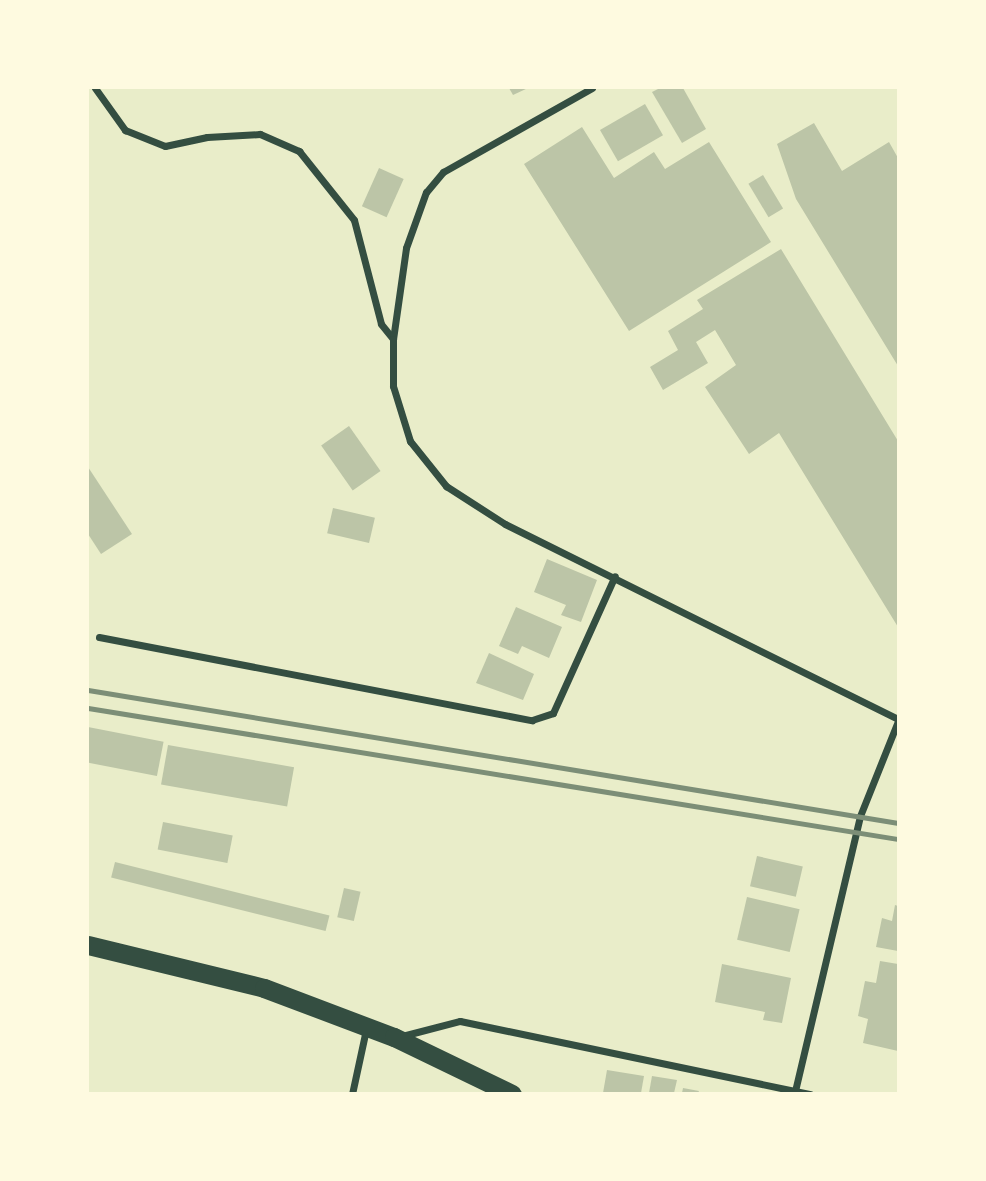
<!DOCTYPE html>
<html>
<head>
<meta charset="utf-8">
<style>
  body { margin:0 }
  #map { position:relative; width:986px; height:1181px; overflow:hidden; background:#e9edc9; font-family:"Archivo Narrow",sans-serif }
  div>[style] { position:absolute }
  .building>* { inset:0; background:#bcc5a7; transform-origin:0 0 }
  .minor>* { height:7px; margin:-3.5px; padding:0 3.5px; transform-origin:3.5px; border-radius:3.5px; background:#344e41 }
  .trunk>* { height:19px; margin:-9.5px; padding:0 9.5px; transform-origin:9.5px; border-radius:9.5px; background:#344e41 }
  .rail>* { height:5px; margin:-2.5px; padding:0 2.5px; transform-origin:2.5px; border-radius:2.5px; background:#7c8e77 }
  span { translate:-50% -50%; white-space:nowrap; text-align:center; line-height:1.15; -webkit-text-stroke:7px #fefae0; paint-order:stroke }
  .frame { position:absolute; inset:0; border:89px solid #fefae0; pointer-events:none }
</style>
</head>
<body>
<div id="map">
  <div class="building">
    <div style="clip-path:polygon(509px 88px,528px 88px,513px 95px)"></div>
    <div style="clip-path:polygon(660px 88px,683px 88px,706px 129px,682px 143px,652px 92px)"></div>
    <div style="left:645px;top:104px;width:36px;height:52px;rotate:60deg"></div>
    <div style="clip-path:polygon(814px 123px,842px 171px,889px 142px,898px 158px,898px 366px,796px 199px,777px 144px)"></div>
    <div style="clip-path:polygon(582px 127px,614px 178px,654px 152px,665px 169px,709px 142px,771px 242px,629px 331px,524px 164px)"></div>
    <div style="left:379px;top:168px;width:27px;height:42px;rotate:24deg"></div>
    <div style="left:763px;top:175px;width:39px;height:17px;rotate:59deg"></div>
    <div style="clip-path:polygon(781px 249px,898px 441px,898px 627px,779px 433px,749px 454px,705px 387px,736px 365px,715px 330px,696px 342px,708px 363px,663px 390px,650px 367px,678px 350px,668px 331px,703px 309px,697px 300px)"></div>
    <div style="left:349px;top:426px;width:55px;height:34px;rotate:55deg"></div>
    <div style="clip-path:polygon(88px 467px,132px 534px,101px 554px,88px 534px)"></div>
    <div style="left:333px;top:508px;width:43px;height:26px;rotate:13deg"></div>
    <div style="clip-path:polygon(547px 559px,597px 580px,581px 622px,561px 615px,566px 605px,534px 592px)"></div>
    <div style="clip-path:polygon(516px 607px,562px 627px,549px 658px,522px 646px,518px 654px,499px 646px)"></div>
    <div style="clip-path:polygon(489px 653px,534px 674px,523px 700px,476px 683px)"></div>
    <div style="left:88px;top:727px;width:77px;height:35px;rotate:11deg"></div>
    <div style="left:168px;top:745px;width:128px;height:40px;rotate:10deg"></div>
    <div style="left:163px;top:822px;width:71px;height:28px;rotate:11deg"></div>
    <div style="left:757px;top:856px;width:47px;height:31px;rotate:13deg"></div>
    <div style="left:115px;top:862px;width:221px;height:16px;rotate:14deg"></div>
    <div style="left:344px;top:888px;width:17px;height:30px;rotate:13deg"></div>
    <div style="left:747px;top:897px;width:54px;height:44px;rotate:13deg"></div>
    <div style="clip-path:polygon(895px 905px,898px 906px,898px 951px,876px 947px,882px 918px,892px 921px)"></div>
    <div style="clip-path:polygon(880px 961px,898px 964px,898px 1051px,863px 1043px,868px 1019px,858px 1016px,865px 981px,876px 983px)"></div>
    <div style="clip-path:polygon(722px 964px,791px 978px,782px 1023px,763px 1020px,765px 1012px,715px 1002px)"></div>
    <div style="clip-path:polygon(607px 1070px,644px 1076px,641px 1093px,603px 1093px)"></div>
    <div style="clip-path:polygon(652px 1076px,677px 1080px,674px 1093px,649px 1093px)"></div>
    <div style="clip-path:polygon(683px 1088px,699px 1091px,698px 1093px,682px 1093px)"></div>
  </div>
  <div class="minor">
    <div style="left:95px;top:88px;width:52px;rotate:54.5deg"></div>
    <div style="left:125px;top:130px;width:43px;rotate:21.8deg"></div>
    <div style="left:165px;top:146px;width:43px;rotate:-12.1deg"></div>
    <div style="left:207px;top:137px;width:53px;rotate:-3.2deg"></div>
    <div style="left:260px;top:134px;width:43px;rotate:23.6deg"></div>
    <div style="left:299px;top:151px;width:88px;rotate:51.4deg"></div>
    <div style="left:354px;top:220px;width:107px;rotate:75.4deg"></div>
    <div style="left:381px;top:324px;width:19px;rotate:51deg"></div>
    <div style="left:592px;top:88px;width:171px;rotate:150.6deg"></div>
    <div style="left:443px;top:172px;width:26px;rotate:130deg"></div>
    <div style="left:426px;top:192px;width:59px;rotate:109.7deg"></div>
    <div style="left:406px;top:248px;width:92px;rotate:98.1deg"></div>
    <div style="left:393px;top:339px;width:47px;rotate:90deg"></div>
    <div style="left:393px;top:386px;width:58px;rotate:72.8deg"></div>
    <div style="left:410px;top:441px;width:58px;rotate:51.3deg"></div>
    <div style="left:446px;top:486px;width:70px;rotate:32.8deg"></div>
    <div style="left:505px;top:524px;width:439px;rotate:26.4deg"></div>
    <div style="left:99px;top:637px;width:441px;rotate:10.9deg"></div>
    <div style="left:532px;top:720px;width:22px;rotate:-18deg"></div>
    <div style="left:553px;top:713px;width:150px;rotate:-65.7deg"></div>
    <div style="left:402px;top:1036px;width:60px;rotate:-14.5deg"></div>
    <div style="left:460px;top:1021px;width:358px;rotate:11.8deg"></div>
    <div style="left:795px;top:1091px;width:283px;rotate:-76.7deg"></div>
    <div style="left:860px;top:816px;width:102px;rotate:-68.2deg"></div>
    <div style="left:352px;top:1094px;width:66px;rotate:-77.8deg"></div>
  </div>
  <div class="trunk">
    <div style="left:88px;top:945px;width:181px;rotate:13.7deg"></div>
    <div style="left:264px;top:988px;width:139px;rotate:20.7deg"></div>
    <div style="left:394px;top:1037px;width:131px;rotate:25.8deg"></div>
  </div>
  <div class="rail">
    <div style="left:88px;top:690px;width:821px;rotate:9.32deg"></div>
    <div style="left:88px;top:708px;width:821px;rotate:9.19deg"></div>
  </div>
  <div class="frame"></div>
</div>
</body>
</html>
